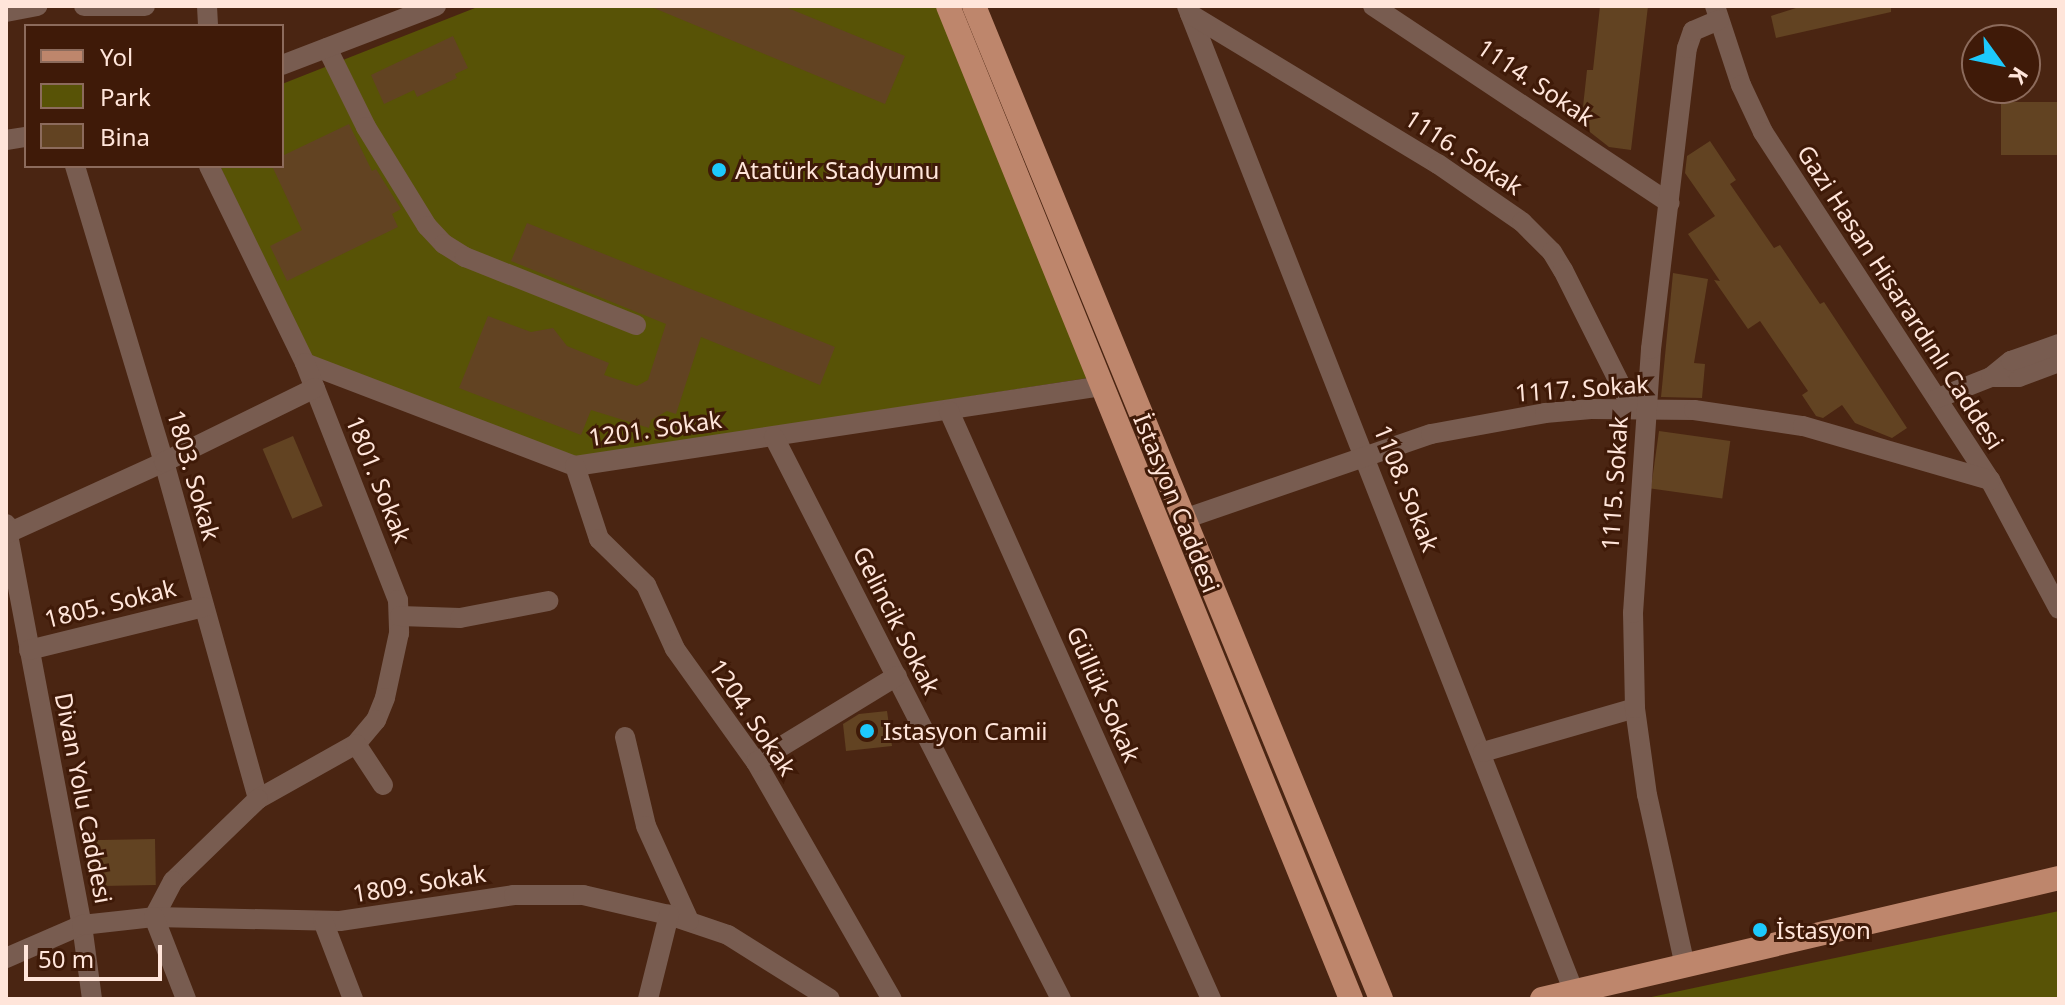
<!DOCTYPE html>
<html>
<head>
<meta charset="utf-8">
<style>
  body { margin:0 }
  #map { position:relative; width:2065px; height:1005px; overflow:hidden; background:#4a2512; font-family:"Noto Sans",sans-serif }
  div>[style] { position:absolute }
  .green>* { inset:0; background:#585306 }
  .building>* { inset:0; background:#624322; transform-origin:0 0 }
  .minor>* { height:20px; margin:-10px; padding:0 10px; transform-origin:10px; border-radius:10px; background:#785c50 }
  .major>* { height:24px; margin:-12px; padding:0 12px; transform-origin:12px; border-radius:12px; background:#be866c }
  .dots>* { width:22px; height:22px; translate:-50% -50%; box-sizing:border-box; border:4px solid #3f1a08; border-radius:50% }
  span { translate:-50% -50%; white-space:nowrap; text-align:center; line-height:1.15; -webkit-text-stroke:6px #3f1a08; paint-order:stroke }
  .street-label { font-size:24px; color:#ffe5da }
  .poi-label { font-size:24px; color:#ffe5da }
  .left { translate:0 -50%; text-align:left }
  .frame { position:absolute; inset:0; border:8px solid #ffe5da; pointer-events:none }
  .legend { position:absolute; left:24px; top:24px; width:260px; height:144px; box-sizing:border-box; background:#3f1a08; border:2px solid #8c6b5c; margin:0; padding:10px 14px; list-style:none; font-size:24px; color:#ffe5da }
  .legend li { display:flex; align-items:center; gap:16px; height:40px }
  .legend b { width:40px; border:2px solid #8c6b5c }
  .north { position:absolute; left:1961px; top:24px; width:80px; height:80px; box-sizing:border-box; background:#3f1a08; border:2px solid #8c6b5c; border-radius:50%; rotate:123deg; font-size:22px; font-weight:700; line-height:32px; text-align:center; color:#ffe5da }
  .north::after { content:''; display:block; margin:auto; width:28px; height:36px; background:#1dc9fc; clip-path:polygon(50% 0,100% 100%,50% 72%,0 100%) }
  .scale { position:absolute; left:24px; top:945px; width:138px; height:36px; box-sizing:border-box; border:4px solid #ffe5da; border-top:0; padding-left:10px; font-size:24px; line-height:28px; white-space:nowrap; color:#ffe5da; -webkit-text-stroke:6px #3f1a08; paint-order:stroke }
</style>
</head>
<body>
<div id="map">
  <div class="green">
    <div style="clip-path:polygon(480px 6px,936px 6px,1088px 378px,576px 458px,311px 359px,220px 166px,282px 166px,282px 84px)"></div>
    <div style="clip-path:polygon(2059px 911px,2059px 999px,1642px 999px,1769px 972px)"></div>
  </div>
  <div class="building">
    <div style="clip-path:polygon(649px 6px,783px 6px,905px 56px,885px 104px)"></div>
    <div style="clip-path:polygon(1600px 6px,1648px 6px,1631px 150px,1609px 147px,1581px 125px,1587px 70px,1593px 70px)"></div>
    <div style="clip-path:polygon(1802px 6px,1891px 6px,1891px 12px,1776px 38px,1771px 16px)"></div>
    <div style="clip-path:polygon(453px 36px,468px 68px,455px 74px,457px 78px,417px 97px,414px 90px,384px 104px,371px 75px)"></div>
    <div style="left:2059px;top:102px;width:53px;height:58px;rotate:90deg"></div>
    <div style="clip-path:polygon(349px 124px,372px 171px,376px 169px,401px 209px,392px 214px,398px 227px,287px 281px,270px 246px,302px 230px,272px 166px,282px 166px,282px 156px)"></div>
    <div style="clip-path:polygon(1710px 141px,1736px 180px,1730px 184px,1774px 248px,1780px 245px,1820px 304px,1824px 302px,1907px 428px,1892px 438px,1855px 423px,1842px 405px,1823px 418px,1816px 416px,1802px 395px,1808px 391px,1760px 321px,1748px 329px,1714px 280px,1720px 281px,1688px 234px,1715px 216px,1685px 173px,1687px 156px)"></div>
    <div style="clip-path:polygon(527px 223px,835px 347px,820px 385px,701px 337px,676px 414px,667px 411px,651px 420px,649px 428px,591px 410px,581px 435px,459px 388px,488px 316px,531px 332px,553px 328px,567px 346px,609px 363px,604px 375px,637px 386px,648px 380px,666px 324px,511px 261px)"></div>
    <div style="clip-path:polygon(1673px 273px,1708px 279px,1694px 363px,1705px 364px,1702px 398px,1661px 397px)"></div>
    <div style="left:1659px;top:431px;width:72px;height:58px;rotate:8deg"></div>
    <div style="left:293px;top:436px;width:76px;height:33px;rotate:67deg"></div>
    <div style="clip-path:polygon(887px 711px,892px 746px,846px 751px,843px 724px,859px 714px)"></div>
    <div style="left:155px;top:839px;width:46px;height:67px;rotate:89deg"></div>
  </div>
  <div class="minor">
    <div style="left:84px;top:6px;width:61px"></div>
    <div style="left:207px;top:6px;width:20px;rotate:87deg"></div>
    <div style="left:1187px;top:6px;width:1059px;rotate:68.57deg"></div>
    <div style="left:1373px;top:6px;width:356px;rotate:33.6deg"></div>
    <div style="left:1715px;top:6px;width:83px;rotate:71.8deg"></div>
    <div style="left:1741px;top:85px;width:52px;rotate:64.9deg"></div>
    <div style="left:1763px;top:132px;width:415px;rotate:56.9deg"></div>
    <div style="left:1990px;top:480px;width:146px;rotate:61.9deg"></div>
    <div style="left:6px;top:12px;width:32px;rotate:-11deg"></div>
    <div style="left:1190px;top:14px;width:290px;rotate:31.2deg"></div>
    <div style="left:1438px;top:164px;width:102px;rotate:34.6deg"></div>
    <div style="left:1522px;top:222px;width:42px;rotate:45deg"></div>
    <div style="left:1552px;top:252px;width:21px;rotate:59deg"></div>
    <div style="left:1563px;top:270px;width:154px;rotate:63.4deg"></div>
    <div style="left:327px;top:48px;width:88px;rotate:63.7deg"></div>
    <div style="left:366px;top:127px;width:116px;rotate:58.4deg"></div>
    <div style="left:427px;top:226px;width:25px;rotate:47deg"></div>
    <div style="left:444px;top:244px;width:25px;rotate:32deg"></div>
    <div style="left:465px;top:257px;width:184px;rotate:21.7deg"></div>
    <div style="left:282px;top:65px;width:165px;rotate:-21deg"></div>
    <div style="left:6px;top:140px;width:20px;rotate:-9deg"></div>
    <div style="left:75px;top:166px;width:309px;rotate:73.3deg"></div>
    <div style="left:164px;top:462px;width:350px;rotate:74.4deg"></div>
    <div style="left:209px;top:166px;width:219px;rotate:64deg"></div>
    <div style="left:305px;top:363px;width:289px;rotate:20.9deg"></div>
    <div style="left:575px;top:466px;width:534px;rotate:-8.62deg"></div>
    <div style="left:305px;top:363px;width:255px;rotate:68.6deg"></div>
    <div style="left:398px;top:600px;width:33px;rotate:88deg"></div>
    <div style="left:399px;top:633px;width:66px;rotate:102.2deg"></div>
    <div style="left:385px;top:698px;width:24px;rotate:112deg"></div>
    <div style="left:376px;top:720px;width:31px;rotate:130deg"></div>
    <div style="left:356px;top:744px;width:112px;rotate:150.7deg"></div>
    <div style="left:258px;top:799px;width:118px;rotate:136deg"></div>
    <div style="left:173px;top:881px;width:41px;rotate:117.8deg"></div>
    <div style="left:154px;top:917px;width:186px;rotate:1.2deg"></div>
    <div style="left:340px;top:921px;width:176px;rotate:-8.5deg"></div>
    <div style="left:514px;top:895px;width:69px"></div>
    <div style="left:583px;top:895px;width:88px;rotate:13.1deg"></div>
    <div style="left:669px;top:915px;width:62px;rotate:18.7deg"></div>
    <div style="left:728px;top:935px;width:120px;rotate:32.1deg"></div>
    <div style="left:1991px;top:377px;width:28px"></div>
    <div style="left:2019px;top:377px;width:43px;rotate:-20.6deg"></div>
    <div style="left:1938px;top:398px;width:57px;rotate:-21.6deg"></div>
    <div style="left:1991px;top:377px;width:26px;rotate:-39deg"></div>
    <div style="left:2011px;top:361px;width:51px;rotate:-19.5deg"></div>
    <div style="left:949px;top:411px;width:644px;rotate:65.98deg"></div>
    <div style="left:774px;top:437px;width:631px;rotate:62.95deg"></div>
    <div style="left:575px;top:466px;width:77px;rotate:71.8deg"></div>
    <div style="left:599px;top:539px;width:66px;rotate:44.4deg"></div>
    <div style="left:646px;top:585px;width:70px;rotate:65.6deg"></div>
    <div style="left:675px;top:649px;width:139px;rotate:54.4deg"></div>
    <div style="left:756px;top:762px;width:273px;rotate:60.2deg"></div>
    <div style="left:1184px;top:519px;width:261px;rotate:-19deg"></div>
    <div style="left:1431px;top:434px;width:116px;rotate:-10.4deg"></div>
    <div style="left:1545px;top:413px;width:46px;rotate:-5deg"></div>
    <div style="left:1591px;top:409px;width:103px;rotate:0.6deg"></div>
    <div style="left:1694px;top:410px;width:110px;rotate:8.4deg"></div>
    <div style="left:1803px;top:426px;width:195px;rotate:16.1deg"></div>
    <div style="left:6px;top:524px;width:408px;rotate:79.3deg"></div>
    <div style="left:82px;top:925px;width:75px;rotate:82.3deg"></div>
    <div style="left:6px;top:534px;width:174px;rotate:-24.5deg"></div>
    <div style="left:164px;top:462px;width:168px;rotate:-26.1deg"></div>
    <div style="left:400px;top:616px;width:60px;rotate:1.9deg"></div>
    <div style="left:460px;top:618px;width:90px;rotate:-10.9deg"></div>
    <div style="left:29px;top:650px;width:180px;rotate:-13.8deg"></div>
    <div style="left:625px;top:737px;width:91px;rotate:76.7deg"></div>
    <div style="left:646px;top:826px;width:104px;rotate:65.6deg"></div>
    <div style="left:356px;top:744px;width:49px;rotate:56.6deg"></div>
    <div style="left:1483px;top:752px;width:158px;rotate:-16.1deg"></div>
    <div style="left:756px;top:762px;width:165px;rotate:-31.4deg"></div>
    <div style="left:323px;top:921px;width:84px;rotate:69deg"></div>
    <div style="left:6px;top:958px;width:83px;rotate:-23.5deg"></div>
    <div style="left:82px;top:925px;width:72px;rotate:-6.3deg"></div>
    <div style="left:154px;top:917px;width:88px;rotate:68.7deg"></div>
    <div style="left:1685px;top:966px;width:175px;rotate:-102.5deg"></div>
    <div style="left:1647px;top:795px;width:88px;rotate:-97.9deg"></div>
    <div style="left:1635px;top:708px;width:95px;rotate:-91.2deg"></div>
    <div style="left:1633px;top:613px;width:265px;rotate:-86.1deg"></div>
    <div style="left:1651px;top:349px;width:303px;rotate:-83.2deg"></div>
    <div style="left:1687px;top:48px;width:18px;rotate:-71deg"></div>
    <div style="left:1693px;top:31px;width:28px;rotate:-23deg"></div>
    <div style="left:648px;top:999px;width:87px;rotate:-76deg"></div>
  </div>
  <div class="major">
    <div style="left:948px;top:6px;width:1072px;rotate:67.91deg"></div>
    <div style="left:974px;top:6px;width:1073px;rotate:67.71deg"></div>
    <div style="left:1542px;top:999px;width:531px;rotate:-13.17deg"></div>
  </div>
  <div class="dots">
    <div style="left:719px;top:170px;background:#1dc9fc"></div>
    <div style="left:867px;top:731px;background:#1dc9fc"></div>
    <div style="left:1760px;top:930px;background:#1dc9fc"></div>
  </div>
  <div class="street-label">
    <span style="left:1536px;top:82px;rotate:34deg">1114. Sokak</span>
    <span style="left:1464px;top:152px;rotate:33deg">1116. Sokak</span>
    <span style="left:1901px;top:297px;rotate:57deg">Gazi Hasan Hisarardınlı Caddesi</span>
    <span style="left:1582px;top:388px;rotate:-4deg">1117. Sokak</span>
    <span style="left:655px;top:428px;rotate:-8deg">1201. Sokak</span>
    <span style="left:194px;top:475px;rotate:74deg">1803. Sokak</span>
    <span style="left:379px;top:479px;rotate:68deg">1801. Sokak</span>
    <span style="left:1614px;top:483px;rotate:-86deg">1115. Sokak</span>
    <span style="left:1407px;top:488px;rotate:68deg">1108. Sokak</span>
    <span style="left:1177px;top:503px;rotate:68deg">İstasyon Caddesi</span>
    <span style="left:110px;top:603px;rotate:-14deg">1805. Sokak</span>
    <span style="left:897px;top:620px;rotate:63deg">Gelincik Sokak</span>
    <span style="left:1104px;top:694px;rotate:66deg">Güllük Sokak</span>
    <span style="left:753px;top:717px;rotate:56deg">1204. Sokak</span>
    <span style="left:84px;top:798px;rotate:79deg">Divan Yolu Caddesi</span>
    <span style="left:419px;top:883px;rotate:-9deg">1809. Sokak</span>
  </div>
  <div class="poi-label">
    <span class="left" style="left:735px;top:170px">Atatürk Stadyumu</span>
    <span class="left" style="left:883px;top:731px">Istasyon Camii</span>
    <span class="left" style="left:1776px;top:930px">İstasyon</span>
  </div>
  <div class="frame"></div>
  <ul class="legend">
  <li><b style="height:10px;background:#be866c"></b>Yol</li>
  <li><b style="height:22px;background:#585306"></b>Park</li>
  <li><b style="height:22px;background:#624322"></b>Bina</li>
  </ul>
  <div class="north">K</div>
  <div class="scale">50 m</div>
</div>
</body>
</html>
